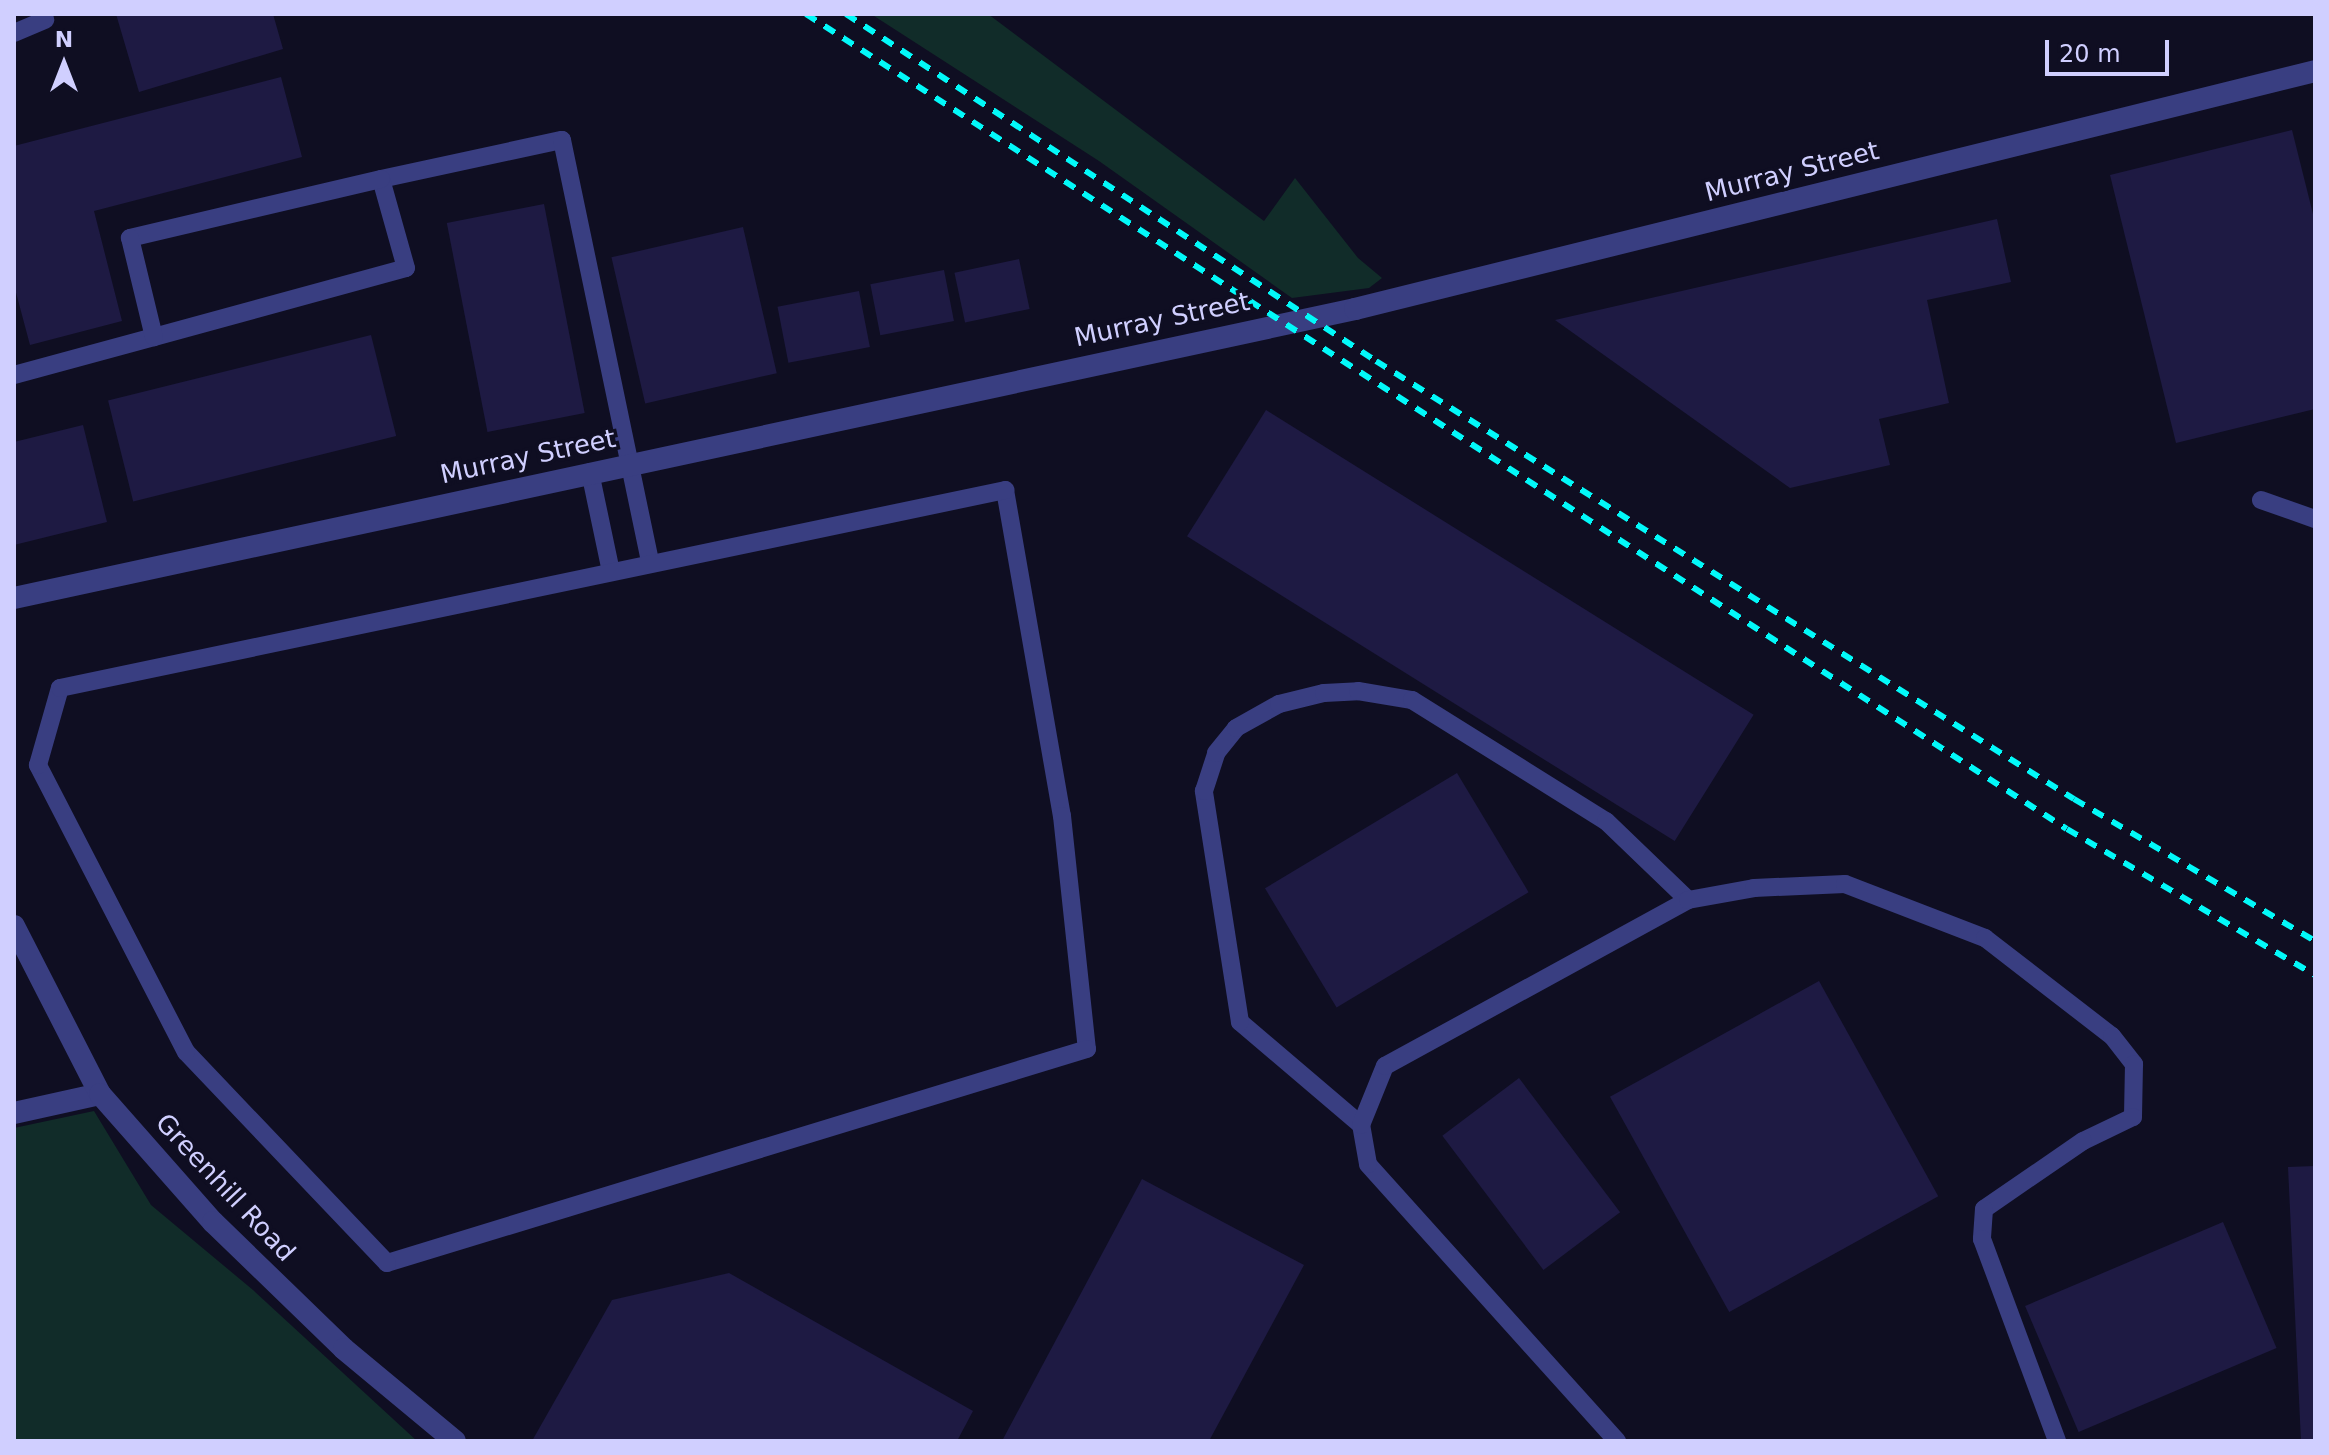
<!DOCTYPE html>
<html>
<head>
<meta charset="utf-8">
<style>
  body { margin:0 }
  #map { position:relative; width:2329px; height:1455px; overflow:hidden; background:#0f0e22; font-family:"DejaVu Sans",sans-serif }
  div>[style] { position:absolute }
  .green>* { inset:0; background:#112c29 }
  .building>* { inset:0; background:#1e1a43; transform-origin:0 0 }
  .service>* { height:18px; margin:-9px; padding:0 9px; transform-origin:9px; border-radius:9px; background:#393e81 }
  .minor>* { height:22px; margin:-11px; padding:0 11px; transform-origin:11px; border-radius:11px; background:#393e81 }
  .tertiary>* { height:22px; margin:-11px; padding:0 11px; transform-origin:11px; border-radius:11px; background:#393e81 }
  .rail>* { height:6px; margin-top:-3px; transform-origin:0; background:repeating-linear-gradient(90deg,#02f9f9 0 12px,transparent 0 22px) }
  span { translate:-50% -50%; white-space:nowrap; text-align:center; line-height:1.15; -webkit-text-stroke:7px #0f0e22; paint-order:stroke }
  .street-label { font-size:26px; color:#d0cfff }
  .frame { position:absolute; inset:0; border:16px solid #d0cfff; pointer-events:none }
  .north { position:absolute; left:24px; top:24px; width:80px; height:80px; -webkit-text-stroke:6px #0f0e22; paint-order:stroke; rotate:0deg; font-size:22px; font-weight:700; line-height:32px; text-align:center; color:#d0cfff }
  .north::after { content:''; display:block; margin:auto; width:28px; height:36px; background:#d0cfff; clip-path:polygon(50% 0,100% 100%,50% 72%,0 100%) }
  .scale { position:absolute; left:2045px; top:40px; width:124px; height:36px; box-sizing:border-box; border:4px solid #d0cfff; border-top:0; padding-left:10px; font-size:24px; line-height:28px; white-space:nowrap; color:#d0cfff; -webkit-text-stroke:6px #0f0e22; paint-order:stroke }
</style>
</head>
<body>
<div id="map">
  <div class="green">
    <div style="clip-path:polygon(871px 14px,988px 14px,1264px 221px,1295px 178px,1358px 258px,1382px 278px,1369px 288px,1292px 298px,1099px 161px)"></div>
    <div style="clip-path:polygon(94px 1111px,151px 1205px,253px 1290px,417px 1441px,14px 1441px,14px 1128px)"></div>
  </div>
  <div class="building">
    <div style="clip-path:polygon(116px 14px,273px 14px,283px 49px,139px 92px)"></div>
    <div style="clip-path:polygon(281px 77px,302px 157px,94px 211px,122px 321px,30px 345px,14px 285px,14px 146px)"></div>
    <div style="clip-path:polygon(2292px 130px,2315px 222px,2315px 409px,2176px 443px,2110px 175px)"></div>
    <div style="left:544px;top:204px;width:213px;height:99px;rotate:79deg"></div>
    <div style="clip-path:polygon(1997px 219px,2011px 282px,1927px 300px,1949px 403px,1879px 419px,1890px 465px,1790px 488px,1555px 320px)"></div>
    <div style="left:743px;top:227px;width:150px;height:135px;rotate:77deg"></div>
    <div style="left:1019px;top:259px;width:51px;height:66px;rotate:78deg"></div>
    <div style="left:944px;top:270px;width:52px;height:75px;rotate:79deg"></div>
    <div style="left:859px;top:291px;width:57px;height:83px;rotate:79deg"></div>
    <div style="left:371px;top:335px;width:104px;height:271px;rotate:76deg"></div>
    <div style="left:1266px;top:410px;width:575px;height:149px;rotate:32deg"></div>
    <div style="clip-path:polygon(83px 425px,107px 522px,14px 545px,14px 442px)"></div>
    <div style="left:1457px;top:773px;width:139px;height:224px;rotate:59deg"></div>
    <div style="left:1819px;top:981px;width:246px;height:239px;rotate:61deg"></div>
    <div style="left:1519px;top:1078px;width:168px;height:96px;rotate:53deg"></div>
    <div style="clip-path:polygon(2315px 1166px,2315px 1441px,2301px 1441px,2288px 1167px)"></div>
    <div style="clip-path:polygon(1142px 1179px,1304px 1265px,1209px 1441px,1002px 1441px)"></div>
    <div style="left:2223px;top:1222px;width:137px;height:215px;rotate:67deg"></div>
    <div style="clip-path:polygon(729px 1273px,973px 1411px,957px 1441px,532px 1441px,612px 1300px)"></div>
  </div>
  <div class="service">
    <div style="left:14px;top:33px;width:34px;rotate:-23deg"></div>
    <div style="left:381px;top:179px;width:185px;rotate:-12.2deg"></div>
    <div style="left:562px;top:140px;width:432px;rotate:78.2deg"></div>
    <div style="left:14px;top:375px;width:145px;rotate:-15.2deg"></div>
    <div style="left:154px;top:337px;width:261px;rotate:-15.3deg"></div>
    <div style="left:406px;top:268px;width:92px;rotate:-105.7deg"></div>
    <div style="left:381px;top:179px;width:258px;rotate:166.8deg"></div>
    <div style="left:130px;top:238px;width:102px;rotate:76.4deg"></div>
    <div style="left:590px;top:472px;width:102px;rotate:78.1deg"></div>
    <div style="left:1005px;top:490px;width:331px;rotate:80.1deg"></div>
    <div style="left:1062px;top:816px;width:234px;rotate:83.9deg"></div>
    <div style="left:1087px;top:1049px;width:732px;rotate:163deg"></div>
    <div style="left:387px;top:1263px;width:291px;rotate:-133.6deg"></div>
    <div style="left:186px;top:1052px;width:323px;rotate:-117.3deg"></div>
    <div style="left:38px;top:765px;width:80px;rotate:-74.1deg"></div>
    <div style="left:60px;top:688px;width:966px;rotate:-11.83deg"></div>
    <div style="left:2261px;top:500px;width:57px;rotate:19.4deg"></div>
    <div style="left:1361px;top:1125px;width:159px;rotate:-139.6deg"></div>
    <div style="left:1240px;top:1022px;width:234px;rotate:-98.9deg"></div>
    <div style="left:1204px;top:791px;width:40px;rotate:-72deg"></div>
    <div style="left:1216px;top:753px;width:32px;rotate:-51deg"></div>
    <div style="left:1236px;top:728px;width:49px;rotate:-29.2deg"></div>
    <div style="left:1279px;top:704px;width:46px;rotate:-13.7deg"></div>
    <div style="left:1324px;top:693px;width:34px;rotate:-3deg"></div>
    <div style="left:1358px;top:691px;width:55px;rotate:9.5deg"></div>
    <div style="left:1412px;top:700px;width:229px;rotate:32deg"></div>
    <div style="left:1606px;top:821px;width:114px;rotate:43.9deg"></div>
    <div style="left:1617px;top:1441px;width:372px;rotate:-132deg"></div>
    <div style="left:1368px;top:1164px;width:40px;rotate:-100deg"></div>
    <div style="left:1361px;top:1125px;width:64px;rotate:-67.9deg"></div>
    <div style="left:1385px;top:1066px;width:345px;rotate:-28.7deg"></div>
    <div style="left:1688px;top:900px;width:67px;rotate:-10.3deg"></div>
    <div style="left:1754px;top:888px;width:91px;rotate:-2.5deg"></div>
    <div style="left:1845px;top:884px;width:150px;rotate:21.1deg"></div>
    <div style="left:1985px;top:938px;width:160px;rotate:37.7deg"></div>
    <div style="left:2112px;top:1036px;width:36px;rotate:52deg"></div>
    <div style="left:2134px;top:1064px;width:53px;rotate:91.1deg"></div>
    <div style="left:2133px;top:1117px;width:55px;rotate:154.4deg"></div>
    <div style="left:2083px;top:1141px;width:120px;rotate:145.5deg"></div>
    <div style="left:1984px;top:1209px;width:30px;rotate:94deg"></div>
    <div style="left:1982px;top:1239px;width:215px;rotate:69.6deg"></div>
  </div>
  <div class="minor">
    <div style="left:14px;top:598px;width:1372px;rotate:-12.16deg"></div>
    <div style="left:1355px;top:309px;width:989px;rotate:-13.92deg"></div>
    <div style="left:14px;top:1113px;width:88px;rotate:-12.5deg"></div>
  </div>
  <div class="tertiary">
    <div style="left:14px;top:926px;width:189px;rotate:62.9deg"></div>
    <div style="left:100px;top:1094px;width:171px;rotate:48.6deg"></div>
    <div style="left:213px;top:1222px;width:182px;rotate:44.1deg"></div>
    <div style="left:344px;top:1349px;width:144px;rotate:39.7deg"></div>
  </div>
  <div class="rail">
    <div style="left:806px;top:14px;width:1501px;rotate:32.88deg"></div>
    <div style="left:2067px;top:829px;width:288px;rotate:30.5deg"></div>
    <div style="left:846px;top:14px;width:633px;rotate:33.21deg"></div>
    <div style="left:1376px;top:361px;width:824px;rotate:32.11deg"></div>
    <div style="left:2074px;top:799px;width:280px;rotate:30.5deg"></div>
  </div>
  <div class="street-label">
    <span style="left:1792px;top:172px;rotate:-14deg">Murray Street</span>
    <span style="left:1162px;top:320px;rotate:-12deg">Murray Street</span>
    <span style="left:528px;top:457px;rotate:-12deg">Murray Street</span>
    <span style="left:225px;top:1188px;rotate:47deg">Greenhill Road</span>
  </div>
  <div class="frame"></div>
  <div class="north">N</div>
  <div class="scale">20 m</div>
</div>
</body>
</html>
